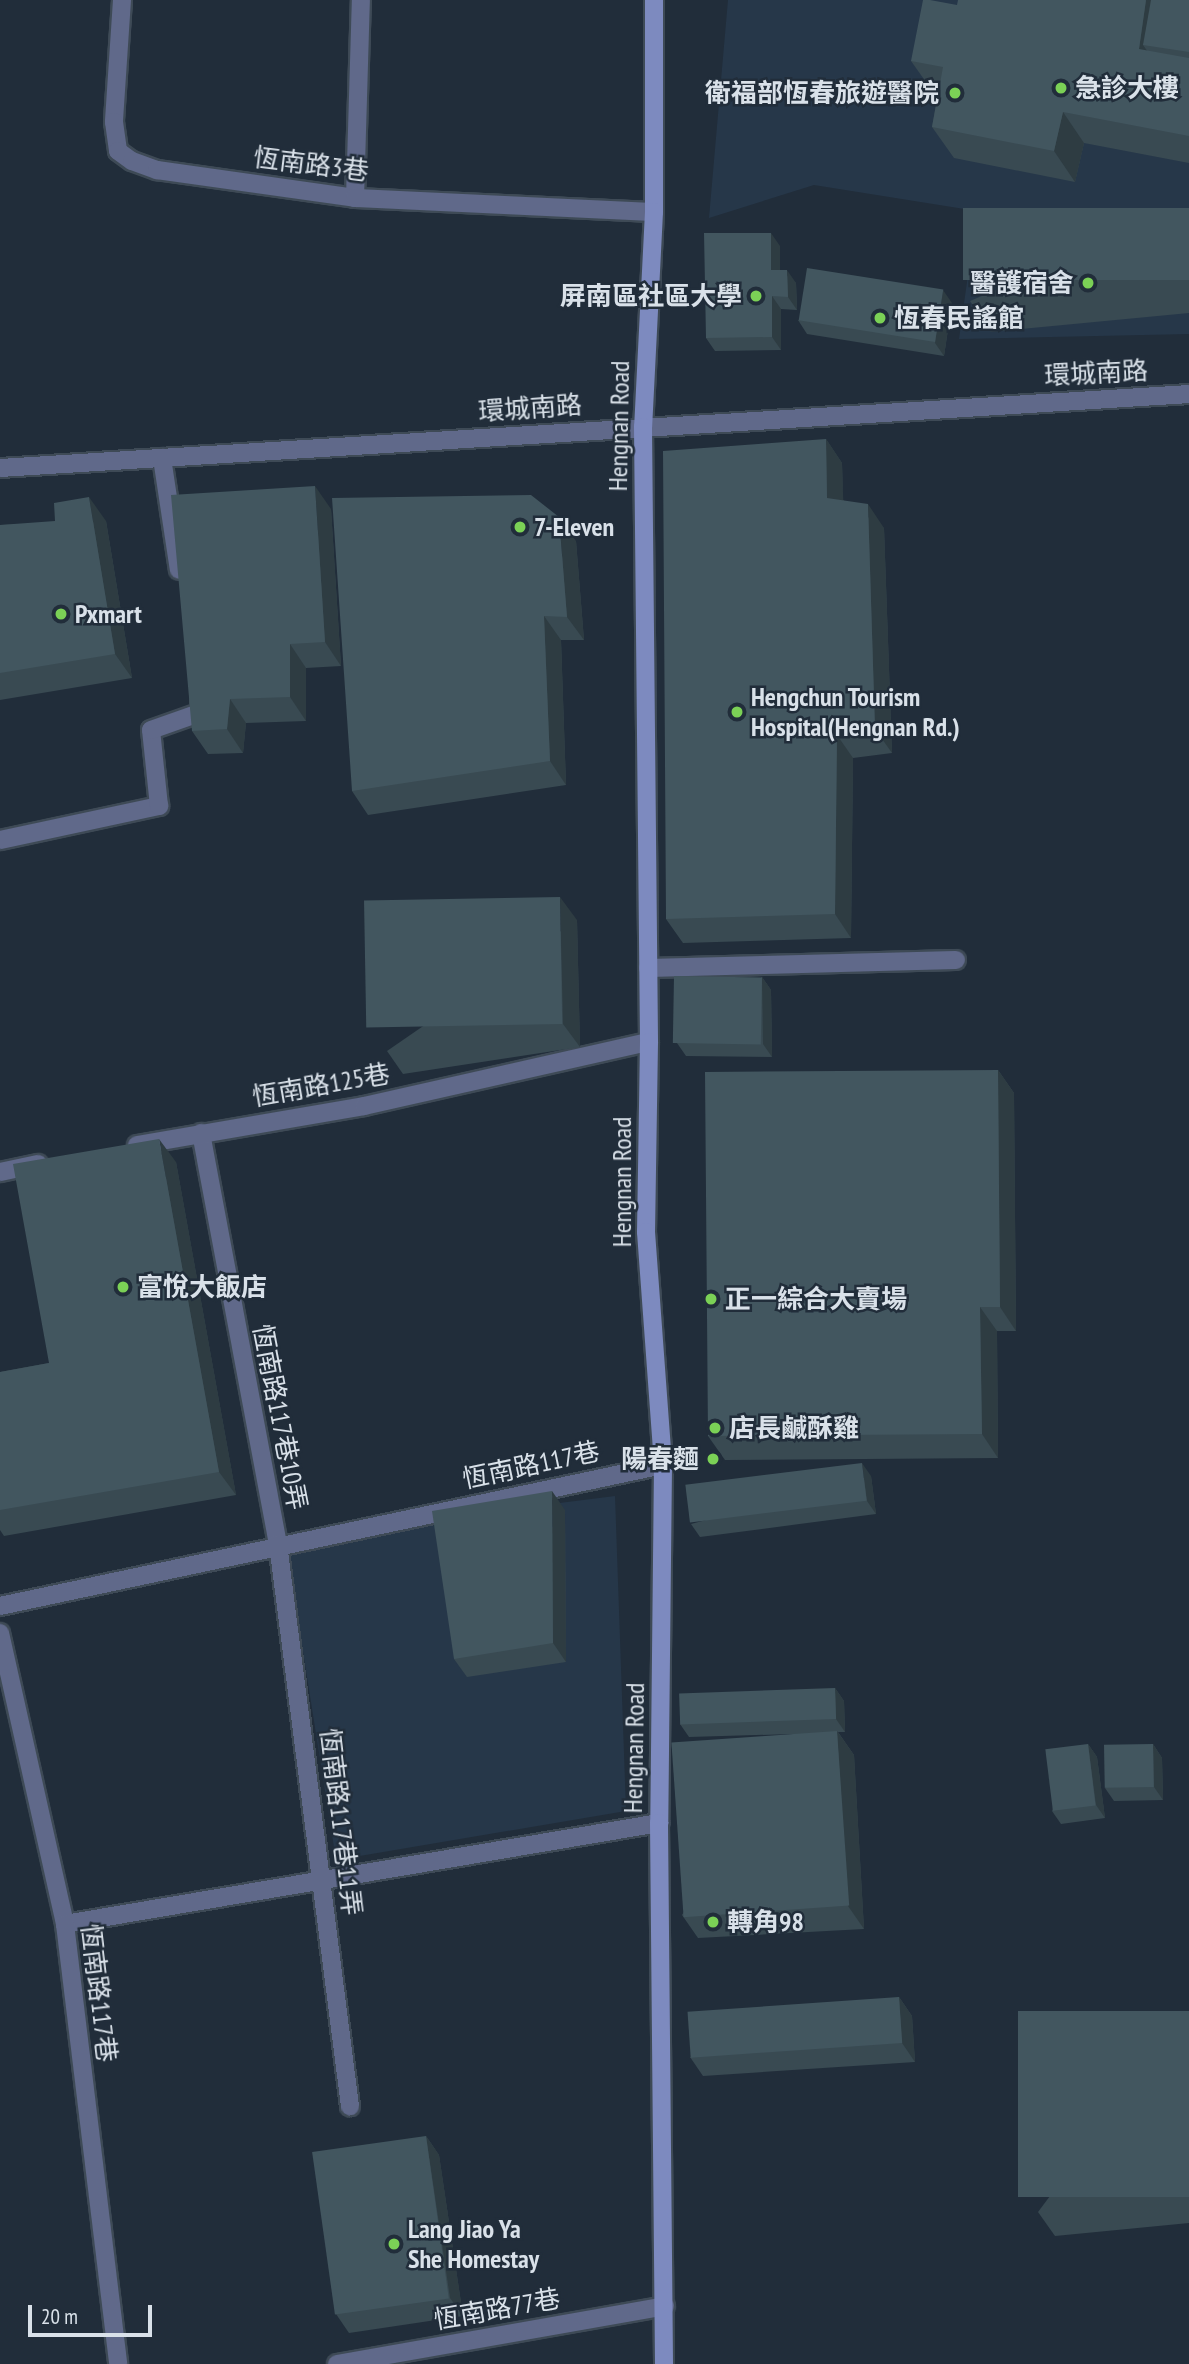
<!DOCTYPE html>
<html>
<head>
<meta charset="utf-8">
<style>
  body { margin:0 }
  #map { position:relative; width:1189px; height:2364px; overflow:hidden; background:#212d3a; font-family:"PT Sans Narrow","Noto Sans TC",sans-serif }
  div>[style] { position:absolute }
  .built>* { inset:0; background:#263749 }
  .roads { filter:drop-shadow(2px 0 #3e4a56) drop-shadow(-2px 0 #3e4a56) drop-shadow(0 2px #3e4a56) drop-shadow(0 -2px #3e4a56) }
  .lane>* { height:18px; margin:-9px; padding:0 9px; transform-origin:9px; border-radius:9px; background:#60698a }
  .street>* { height:18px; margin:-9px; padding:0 9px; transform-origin:9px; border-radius:9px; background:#60698a }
  .secondary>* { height:18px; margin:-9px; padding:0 9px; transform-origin:9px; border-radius:9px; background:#7d8abf }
  .wall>* { inset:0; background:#394a52 }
  .shaded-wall>* { inset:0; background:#2e3c42 }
  .building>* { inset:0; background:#42565f; transform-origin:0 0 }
  .dots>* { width:19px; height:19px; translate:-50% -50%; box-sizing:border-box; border:4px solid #212d3a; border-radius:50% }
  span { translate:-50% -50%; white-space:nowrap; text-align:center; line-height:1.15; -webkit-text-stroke:5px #212d3a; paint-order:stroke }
  .poi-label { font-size:26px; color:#d9e1e9; font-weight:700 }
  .left { translate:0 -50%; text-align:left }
  .right { translate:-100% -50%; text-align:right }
  .street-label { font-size:26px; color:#d9e1e9 }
  .scale { position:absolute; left:28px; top:2305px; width:124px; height:32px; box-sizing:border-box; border:4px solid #d9e1e9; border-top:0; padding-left:9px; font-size:21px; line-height:24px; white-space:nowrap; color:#d9e1e9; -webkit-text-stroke:5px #212d3a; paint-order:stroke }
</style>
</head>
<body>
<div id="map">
  <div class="built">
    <div style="clip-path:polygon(728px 0,1189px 0,1189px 334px,959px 339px,977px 211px,814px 185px,709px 218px)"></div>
    <div style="clip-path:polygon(615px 1496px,626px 1811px,336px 1860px,285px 1538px)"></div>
  </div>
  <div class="roads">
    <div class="lane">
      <div style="left:355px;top:198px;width:198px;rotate:-88.3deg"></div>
      <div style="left:648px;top:968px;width:308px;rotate:-1.5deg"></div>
      <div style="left:201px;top:1133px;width:418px;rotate:79.4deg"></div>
      <div style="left:278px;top:1544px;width:567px;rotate:82.7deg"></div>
      <div style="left:137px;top:1145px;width:230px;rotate:-9.7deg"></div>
      <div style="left:364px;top:1106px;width:292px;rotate:-12.7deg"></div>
      <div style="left:0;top:1172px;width:39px;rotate:-12deg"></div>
      <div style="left:65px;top:1924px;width:603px;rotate:-9.65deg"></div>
      <div style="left:337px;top:2364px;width:333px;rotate:-10deg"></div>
    </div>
    <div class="street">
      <div style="left:122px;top:0;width:122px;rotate:93.8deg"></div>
      <div style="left:114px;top:122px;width:29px;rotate:82deg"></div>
      <div style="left:118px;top:151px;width:17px;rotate:36deg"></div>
      <div style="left:132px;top:161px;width:27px;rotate:20deg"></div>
      <div style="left:157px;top:170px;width:200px;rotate:8deg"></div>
      <div style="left:355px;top:198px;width:299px;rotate:2.7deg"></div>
      <div style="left:162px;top:458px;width:113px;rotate:81.4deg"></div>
      <div style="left:0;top:468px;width:1191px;rotate:-3.56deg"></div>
      <div style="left:0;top:840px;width:163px;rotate:-12.1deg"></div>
      <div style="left:159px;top:806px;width:76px;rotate:-96deg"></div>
      <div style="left:151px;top:730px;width:54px;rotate:-19.4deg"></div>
      <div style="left:202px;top:712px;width:11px;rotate:-100deg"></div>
      <div style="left:0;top:1606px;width:678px;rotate:-12.01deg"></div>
      <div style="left:0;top:1633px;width:298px;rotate:77.4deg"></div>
      <div style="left:65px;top:1924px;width:443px;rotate:83.1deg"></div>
    </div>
    <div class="secondary">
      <div style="left:654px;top:0;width:212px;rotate:90deg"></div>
      <div style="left:654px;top:212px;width:215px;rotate:92.9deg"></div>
      <div style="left:643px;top:427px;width:615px;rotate:89.44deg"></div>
      <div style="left:649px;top:1042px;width:190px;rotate:90.9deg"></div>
      <div style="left:646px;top:1232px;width:234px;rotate:85.8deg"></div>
      <div style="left:663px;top:1465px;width:358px;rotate:90.6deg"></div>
      <div style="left:659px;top:1823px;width:541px;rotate:89.47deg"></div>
    </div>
  </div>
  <div class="wall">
    <div style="clip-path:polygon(1189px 0,1189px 163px,1084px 143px,1075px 182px,954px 158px,932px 127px,938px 93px,933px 92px,911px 61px,957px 5px)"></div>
    <div style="clip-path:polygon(1189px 208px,1189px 313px,991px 332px,970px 301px)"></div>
    <div style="clip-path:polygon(780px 246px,780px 270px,796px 283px,797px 310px,781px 309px,781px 350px,715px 351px,706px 338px)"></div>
    <div style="clip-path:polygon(952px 303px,944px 356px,807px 334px,798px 320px)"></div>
    <div style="clip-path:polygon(826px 439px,842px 463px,843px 500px,884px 528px,892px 753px,853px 758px,851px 938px,683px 943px,666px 919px)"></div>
    <div style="clip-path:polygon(331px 509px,341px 666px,306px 668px,306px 721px,246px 723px,243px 753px,208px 754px,192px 731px)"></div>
    <div style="clip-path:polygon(106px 521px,132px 678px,0 700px,0 525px)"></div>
    <div style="clip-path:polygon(576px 541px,584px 640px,561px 640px,566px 785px,368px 815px,352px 791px)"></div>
    <div style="clip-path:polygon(577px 920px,580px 1047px,403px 1074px,387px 1051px)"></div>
    <div style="clip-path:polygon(762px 977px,771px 990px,772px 1057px,686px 1056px,677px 1043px)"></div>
    <div style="clip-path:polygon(998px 1070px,1014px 1093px,1016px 1331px,997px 1331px,998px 1458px,725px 1460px,708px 1436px)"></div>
    <div style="clip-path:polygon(176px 1162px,236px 1495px,4px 1536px,0 1530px,0 1372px,49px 1363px)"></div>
    <div style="clip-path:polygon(871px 1476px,876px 1514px,700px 1537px,691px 1524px)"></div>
    <div style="clip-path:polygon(565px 1510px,566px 1662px,467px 1677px,454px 1659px)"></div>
    <div style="clip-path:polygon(835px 1688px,844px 1701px,845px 1732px,838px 1732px,854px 1755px,864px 1929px,698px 1938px,682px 1915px,793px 1734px,689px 1737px,680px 1724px)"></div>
    <div style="clip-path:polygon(1088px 1744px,1097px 1757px,1105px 1818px,1061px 1824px,1052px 1811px)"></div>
    <div style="clip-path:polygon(1153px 1744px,1162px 1758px,1163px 1800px,1114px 1801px,1105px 1788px)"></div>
    <div style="clip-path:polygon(899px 1997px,912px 2016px,915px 2062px,703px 2076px,690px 2057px)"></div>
    <div style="clip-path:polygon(1189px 2011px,1189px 2223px,1055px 2236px,1038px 2212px)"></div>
    <div style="clip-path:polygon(426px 2136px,439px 2155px,463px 2316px,349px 2333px,336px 2314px)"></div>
  </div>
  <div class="shaded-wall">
    <div style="clip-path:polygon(1146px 0,1160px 0,1143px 45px,1162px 72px,1139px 49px)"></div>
    <div style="clip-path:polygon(1063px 112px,1084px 143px,1075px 182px,1054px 151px)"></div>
    <div style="clip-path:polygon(771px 233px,780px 246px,780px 283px,771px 270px)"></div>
    <div style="clip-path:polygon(787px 270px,796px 283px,797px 310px,788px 297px)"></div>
    <div style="clip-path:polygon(943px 290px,952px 303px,944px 356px,935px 343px)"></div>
    <div style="clip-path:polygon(772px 296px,781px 309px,781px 350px,772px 337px)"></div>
    <div style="clip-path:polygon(826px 439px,842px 463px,844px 521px,827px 498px)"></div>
    <div style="clip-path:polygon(315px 486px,331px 509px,341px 666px,325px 642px)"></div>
    <div style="clip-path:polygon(89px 497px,106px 521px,132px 678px,115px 654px)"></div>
    <div style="clip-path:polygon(868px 504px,884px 528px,892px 753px,875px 729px)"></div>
    <div style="clip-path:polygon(559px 517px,576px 541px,584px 640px,567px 617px)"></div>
    <div style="clip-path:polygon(544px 616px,561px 640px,566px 785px,550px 761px)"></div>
    <div style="clip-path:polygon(290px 644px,306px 668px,306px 721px,290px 697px)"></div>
    <div style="clip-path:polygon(230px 699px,246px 723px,243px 753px,227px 729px)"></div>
    <div style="clip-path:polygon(837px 735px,853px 758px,851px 938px,835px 914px)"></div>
    <div style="clip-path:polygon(560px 897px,577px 920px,580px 1047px,563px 1024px)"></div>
    <div style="clip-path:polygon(762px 977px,771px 990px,772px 1057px,763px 1044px)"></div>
    <div style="clip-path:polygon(998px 1070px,1014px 1093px,1016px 1331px,1000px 1307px)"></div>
    <div style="clip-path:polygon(159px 1139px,176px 1162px,236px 1495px,219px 1472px)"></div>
    <div style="clip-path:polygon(980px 1307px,997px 1331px,998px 1458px,982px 1434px)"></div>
    <div style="clip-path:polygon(862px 1463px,871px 1476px,876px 1514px,867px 1501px)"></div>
    <div style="clip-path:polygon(552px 1491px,565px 1510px,566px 1662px,553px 1643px)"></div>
    <div style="clip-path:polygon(835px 1688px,844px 1701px,845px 1732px,836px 1719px)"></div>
    <div style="clip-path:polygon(837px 1731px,854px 1755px,864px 1929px,848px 1906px)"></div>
    <div style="clip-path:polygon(1088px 1744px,1097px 1757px,1105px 1818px,1096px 1805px)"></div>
    <div style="clip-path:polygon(1153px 1744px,1162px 1758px,1163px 1800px,1154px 1787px)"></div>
    <div style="clip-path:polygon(899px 1997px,912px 2016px,915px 2062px,902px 2043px)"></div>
    <div style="clip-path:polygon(426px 2136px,439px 2155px,463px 2316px,450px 2298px)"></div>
  </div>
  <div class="building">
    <div style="clip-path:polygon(923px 0,930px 0,957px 5px,958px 0,1146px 0,1139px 49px,1189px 58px,1189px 136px,1063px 112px,1054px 151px,932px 127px,943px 67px,911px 61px)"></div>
    <div style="clip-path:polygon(1151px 0,1189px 0,1189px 52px,1143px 45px)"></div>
    <div style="left:1189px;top:208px;width:72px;height:226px;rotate:90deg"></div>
    <div style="clip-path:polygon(704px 233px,771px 233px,771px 270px,787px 270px,788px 297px,772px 296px,772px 337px,706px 338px)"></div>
    <div style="left:807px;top:268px;width:138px;height:53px;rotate:9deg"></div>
    <div style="clip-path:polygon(826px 439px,827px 498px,868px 504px,875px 729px,837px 735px,835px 914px,666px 919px,663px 451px)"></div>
    <div style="clip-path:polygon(315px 486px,325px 642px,290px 644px,290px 697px,230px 699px,227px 729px,192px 731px,171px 495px)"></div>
    <div style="clip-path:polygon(531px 495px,559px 517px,567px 617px,544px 616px,550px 761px,352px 791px,332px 498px)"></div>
    <div style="clip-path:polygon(89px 497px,115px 654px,0 673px,0 525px,55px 521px,54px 503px)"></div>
    <div style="left:560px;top:897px;width:127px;height:196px;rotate:89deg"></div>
    <div style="left:674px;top:976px;width:88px;height:67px;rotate:1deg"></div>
    <div style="clip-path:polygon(998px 1070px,1000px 1307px,980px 1307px,982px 1434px,708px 1436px,705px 1072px)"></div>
    <div style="clip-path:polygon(159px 1139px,219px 1472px,0 1510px,0 1372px,49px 1363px,13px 1164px)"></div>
    <div style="left:862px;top:1463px;width:38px;height:178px;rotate:83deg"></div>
    <div style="clip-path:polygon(552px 1491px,553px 1643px,454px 1659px,432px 1511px)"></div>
    <div style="left:835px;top:1688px;width:31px;height:156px;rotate:88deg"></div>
    <div style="left:837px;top:1731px;width:175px;height:166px;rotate:86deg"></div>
    <div style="left:1088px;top:1744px;width:62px;height:43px;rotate:83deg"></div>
    <div style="left:1153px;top:1744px;width:43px;height:49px;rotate:89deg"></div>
    <div style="left:899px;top:1997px;width:46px;height:212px;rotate:86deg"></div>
    <div style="left:1189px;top:2011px;width:186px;height:171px;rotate:90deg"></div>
    <div style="left:426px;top:2136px;width:164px;height:115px;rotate:82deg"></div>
  </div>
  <div class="dots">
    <div style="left:1061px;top:88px;background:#7bd156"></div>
    <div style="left:955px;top:93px;background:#7bd156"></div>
    <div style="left:1088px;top:283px;background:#7bd156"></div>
    <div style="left:756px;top:296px;background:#7bd156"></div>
    <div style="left:880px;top:318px;background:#7bd156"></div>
    <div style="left:520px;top:527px;background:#7bd156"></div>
    <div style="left:61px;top:614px;background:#7bd156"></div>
    <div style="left:737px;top:712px;background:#7bd156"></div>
    <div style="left:123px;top:1287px;background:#7bd156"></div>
    <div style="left:711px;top:1299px;background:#7bd156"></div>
    <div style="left:715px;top:1428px;background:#7bd156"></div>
    <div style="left:713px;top:1459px;background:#7bd156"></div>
    <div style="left:713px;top:1922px;background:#7bd156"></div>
    <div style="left:394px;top:2244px;background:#7bd156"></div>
  </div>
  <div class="poi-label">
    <span class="left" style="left:1075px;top:88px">急診大樓</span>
    <span class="right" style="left:939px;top:93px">衛福部恆春旅遊醫院</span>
    <span class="right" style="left:1074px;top:283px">醫護宿舍</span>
    <span class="right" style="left:742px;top:296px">屏南區社區大學</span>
    <span class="left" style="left:894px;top:318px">恆春民謠館</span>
    <span class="left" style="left:534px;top:527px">7-Eleven</span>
    <span class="left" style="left:75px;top:614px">Pxmart</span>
    <span class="left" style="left:751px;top:712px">Hengchun Tourism<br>Hospital(Hengnan Rd.)</span>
    <span class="left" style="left:137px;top:1287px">富悅大飯店</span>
    <span class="left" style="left:725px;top:1299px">正一綜合大賣場</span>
    <span class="left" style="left:729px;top:1428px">店長鹹酥雞</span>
    <span class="right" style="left:699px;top:1459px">陽春麵</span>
    <span class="left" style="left:727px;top:1922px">轉角98</span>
    <span class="left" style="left:408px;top:2244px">Lang Jiao Ya<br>She Homestay</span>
  </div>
  <div class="street-label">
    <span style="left:311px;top:164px;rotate:7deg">恆南路3巷</span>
    <span style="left:1096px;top:373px;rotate:-3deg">環城南路</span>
    <span style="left:530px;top:408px;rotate:-4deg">環城南路</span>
    <span style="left:619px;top:426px;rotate:-89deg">Hengnan Road</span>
    <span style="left:321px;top:1085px;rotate:-10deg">恆南路125巷</span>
    <span style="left:622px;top:1182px;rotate:-90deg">Hengnan Road</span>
    <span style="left:280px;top:1417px;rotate:79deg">恆南路117巷10弄</span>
    <span style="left:531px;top:1465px;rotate:-12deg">恆南路117巷</span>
    <span style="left:634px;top:1748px;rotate:-89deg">Hengnan Road</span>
    <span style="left:341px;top:1822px;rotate:83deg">恆南路117巷11弄</span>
    <span style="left:99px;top:1993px;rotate:83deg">恆南路117巷</span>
    <span style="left:497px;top:2309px;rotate:-10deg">恆南路77巷</span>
  </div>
  <div class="scale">20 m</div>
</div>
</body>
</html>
